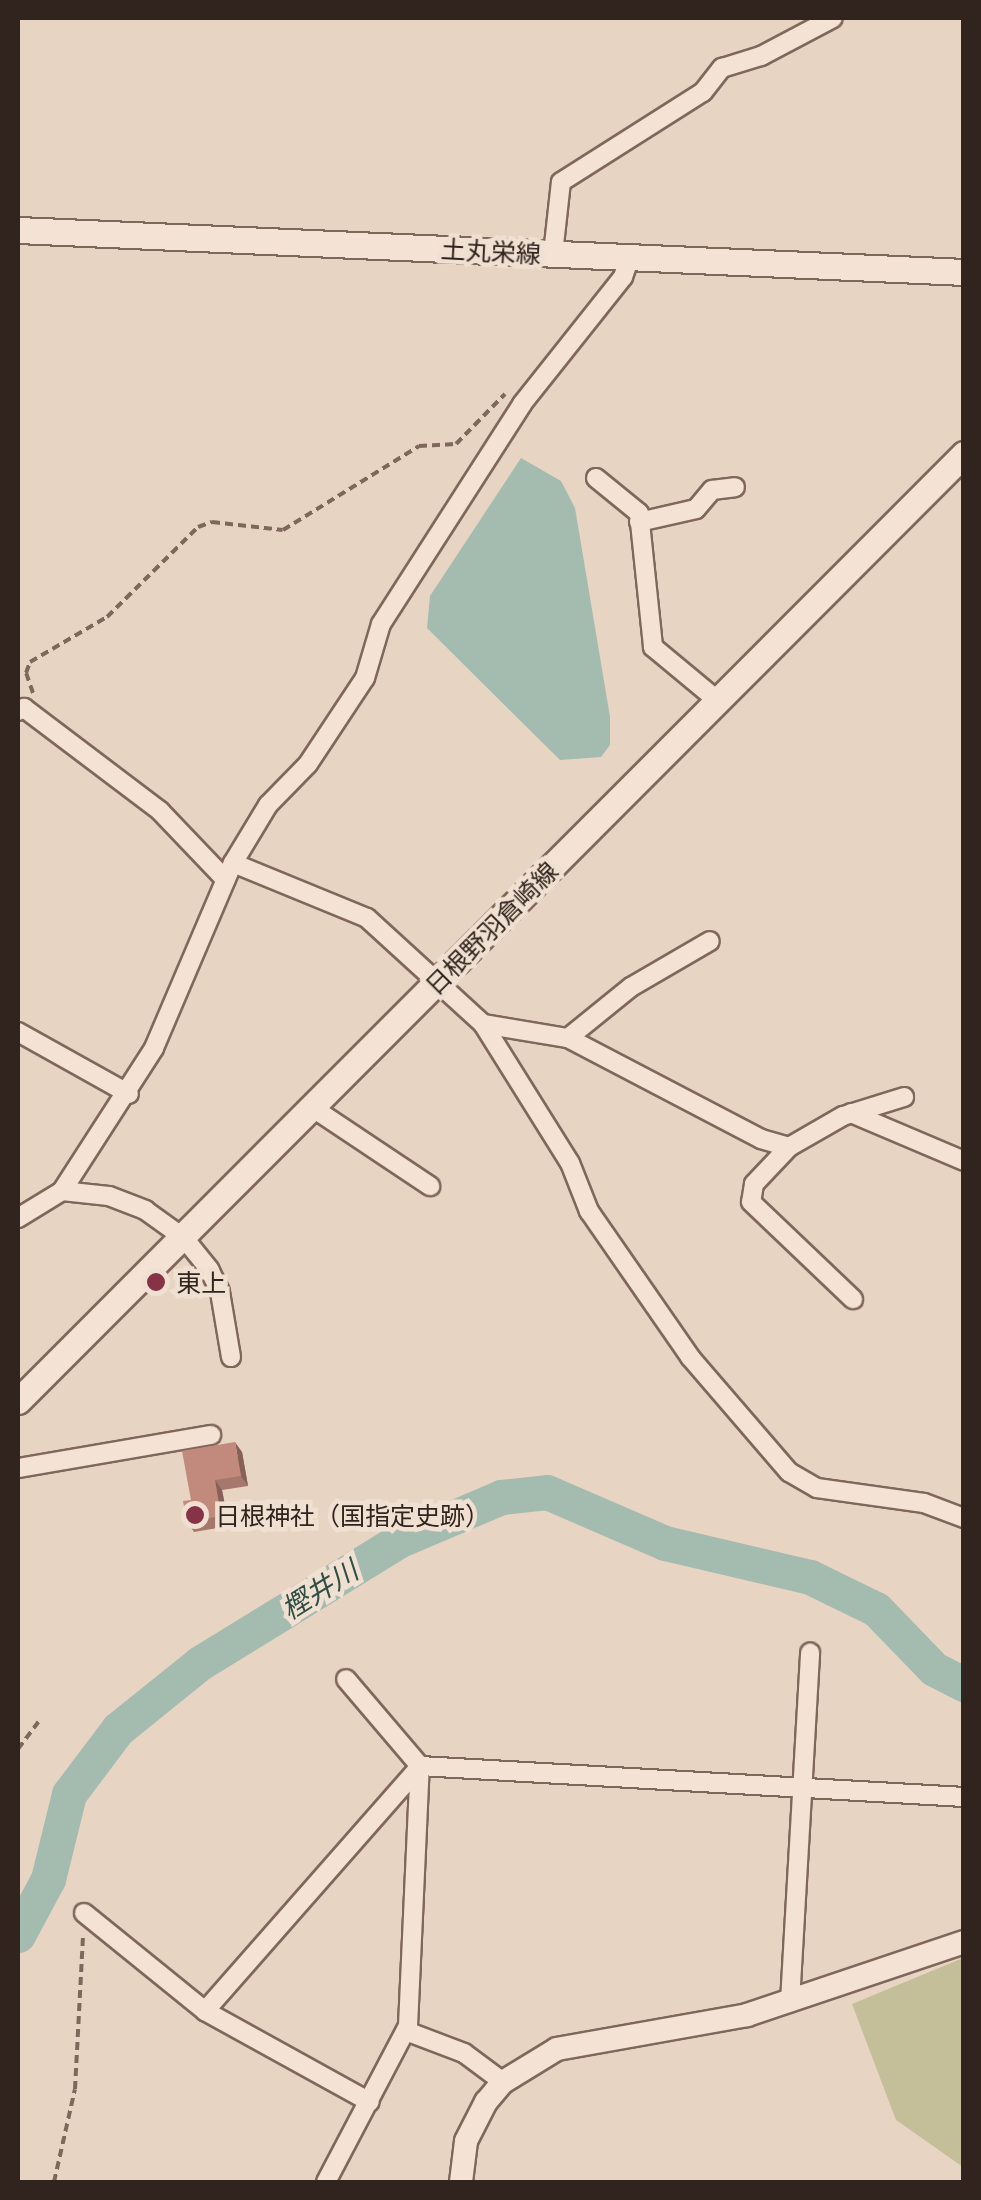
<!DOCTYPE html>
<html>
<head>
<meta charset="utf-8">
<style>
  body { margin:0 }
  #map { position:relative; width:981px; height:2200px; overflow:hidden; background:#e8d4c3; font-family:"Noto Serif","Noto Sans JP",serif }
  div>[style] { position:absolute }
  .green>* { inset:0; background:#c4bf98 }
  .water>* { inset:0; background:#a4bbaf }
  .river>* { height:35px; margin:-17.5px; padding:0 17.5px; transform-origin:17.5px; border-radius:17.5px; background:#a4bbaf }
  .path>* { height:4px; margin-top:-2px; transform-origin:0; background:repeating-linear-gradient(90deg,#80675c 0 8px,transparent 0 13px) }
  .roads { filter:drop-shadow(2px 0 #80675c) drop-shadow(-2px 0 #80675c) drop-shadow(0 2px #80675c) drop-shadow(0 -2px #80675c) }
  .minor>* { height:18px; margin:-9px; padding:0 9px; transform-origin:9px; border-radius:9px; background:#f4e3d5 }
  .tertiary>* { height:22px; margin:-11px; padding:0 11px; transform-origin:11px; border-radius:11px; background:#f4e3d5 }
  .secondary>* { height:25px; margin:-12.5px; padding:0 12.5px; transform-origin:12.5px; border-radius:12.5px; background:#f4e3d5 }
  .wall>* { inset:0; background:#a6776c }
  .shaded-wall>* { inset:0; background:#876158 }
  .building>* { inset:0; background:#c18a7d }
  .dots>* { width:28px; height:28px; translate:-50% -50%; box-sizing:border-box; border:5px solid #f0e0d1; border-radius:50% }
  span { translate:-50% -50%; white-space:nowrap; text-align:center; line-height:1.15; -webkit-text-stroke:9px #f0e0d1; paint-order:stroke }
  .street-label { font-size:25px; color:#31231e }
  .poi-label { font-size:25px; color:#31231e }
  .left { translate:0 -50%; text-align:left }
  .water-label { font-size:28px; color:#2f4f46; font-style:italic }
  .frame { position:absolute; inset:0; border:20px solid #31231e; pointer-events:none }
</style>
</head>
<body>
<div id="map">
  <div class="green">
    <div style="clip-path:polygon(963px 1958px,963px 2167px,896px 2120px,852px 2004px)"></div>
  </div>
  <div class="water">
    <div style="clip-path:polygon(521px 458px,561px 481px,575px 508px,610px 717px,610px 745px,601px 757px,560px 760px,427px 628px,430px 596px)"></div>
  </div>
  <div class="river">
    <div style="left:18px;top:1935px;width:64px;rotate:-61.8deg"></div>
    <div style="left:48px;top:1879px;width:88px;rotate:-76.1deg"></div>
    <div style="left:69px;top:1794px;width:81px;rotate:-53deg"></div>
    <div style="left:118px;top:1729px;width:105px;rotate:-38.8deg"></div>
    <div style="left:200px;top:1663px;width:233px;rotate:-31.6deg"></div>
    <div style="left:398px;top:1541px;width:112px;rotate:-23.1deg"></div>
    <div style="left:501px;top:1497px;width:46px;rotate:-6.2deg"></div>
    <div style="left:547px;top:1492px;width:129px;rotate:23.4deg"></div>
    <div style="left:665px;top:1543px;width:149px;rotate:13.2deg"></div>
    <div style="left:810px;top:1577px;width:73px;rotate:25.9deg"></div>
    <div style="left:876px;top:1609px;width:83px;rotate:46deg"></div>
    <div style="left:934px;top:1669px;width:34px;rotate:27deg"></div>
  </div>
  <div class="path">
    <div style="left:33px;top:693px;width:21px;rotate:-109deg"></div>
    <div style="left:26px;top:673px;width:12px;rotate:-70deg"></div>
    <div style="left:30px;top:662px;width:89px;rotate:-30.3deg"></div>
    <div style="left:107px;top:617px;width:128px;rotate:-44.7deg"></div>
    <div style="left:198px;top:527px;width:15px;rotate:-20deg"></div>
    <div style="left:212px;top:522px;width:71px;rotate:6.4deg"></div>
    <div style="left:283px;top:530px;width:160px;rotate:-31.7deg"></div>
    <div style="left:419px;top:446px;width:37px;rotate:-3deg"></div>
    <div style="left:456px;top:444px;width:70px;rotate:-45.6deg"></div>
    <div style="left:18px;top:1749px;width:35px;rotate:-53deg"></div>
    <div style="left:54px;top:2182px;width:95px;rotate:-77.3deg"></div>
    <div style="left:75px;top:2089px;width:154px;rotate:-87deg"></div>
  </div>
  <div class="roads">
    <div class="minor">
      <div style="left:553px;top:254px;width:72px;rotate:-83.7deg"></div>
      <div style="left:561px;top:182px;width:168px;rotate:-32.4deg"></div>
      <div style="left:703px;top:92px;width:31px;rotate:-52deg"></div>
      <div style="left:722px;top:68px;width:41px;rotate:-17.1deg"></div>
      <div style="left:761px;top:56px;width:81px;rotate:-27.8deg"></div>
      <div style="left:596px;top:478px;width:55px;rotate:39.1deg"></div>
      <div style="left:639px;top:513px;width:135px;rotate:84deg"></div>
      <div style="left:653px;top:647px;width:85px;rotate:39.7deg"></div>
      <div style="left:639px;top:522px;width:58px;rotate:-12.8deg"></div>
      <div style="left:696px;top:509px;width:25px;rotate:-50deg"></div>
      <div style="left:712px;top:490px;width:23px;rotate:-7deg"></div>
      <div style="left:18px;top:711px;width:7px;rotate:-27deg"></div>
      <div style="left:24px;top:708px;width:171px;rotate:37.1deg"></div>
      <div style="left:160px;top:811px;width:95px;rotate:46.3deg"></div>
      <div style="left:233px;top:863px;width:145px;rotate:22.3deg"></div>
      <div style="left:367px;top:918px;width:157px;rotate:42.4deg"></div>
      <div style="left:483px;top:1024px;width:86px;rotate:9.4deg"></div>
      <div style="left:568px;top:1038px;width:81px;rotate:-39deg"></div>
      <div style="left:631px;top:987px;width:91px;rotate:-30.2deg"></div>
      <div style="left:483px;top:1024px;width:164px;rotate:58deg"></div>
      <div style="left:570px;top:1163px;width:52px;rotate:68.4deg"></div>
      <div style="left:589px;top:1211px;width:178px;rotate:55.3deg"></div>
      <div style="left:690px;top:1357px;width:152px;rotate:49.3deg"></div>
      <div style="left:789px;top:1472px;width:32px;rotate:30deg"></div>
      <div style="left:817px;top:1488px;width:108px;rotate:8deg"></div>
      <div style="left:924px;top:1503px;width:43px;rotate:20.6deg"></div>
      <div style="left:18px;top:1032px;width:127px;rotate:29.2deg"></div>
      <div style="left:568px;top:1038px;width:218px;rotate:27.6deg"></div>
      <div style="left:761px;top:1139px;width:29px;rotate:16deg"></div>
      <div style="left:789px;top:1147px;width:62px;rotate:-29.9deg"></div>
      <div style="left:843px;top:1116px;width:64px;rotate:-17.3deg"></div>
      <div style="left:313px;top:1108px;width:141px;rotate:33.7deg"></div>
      <div style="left:851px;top:1113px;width:123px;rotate:23deg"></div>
      <div style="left:789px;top:1147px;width:51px;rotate:133.4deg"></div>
      <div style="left:754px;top:1184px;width:18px;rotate:99deg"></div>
      <div style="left:751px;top:1202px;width:141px;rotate:43.6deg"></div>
      <div style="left:62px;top:1191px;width:170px;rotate:-57.2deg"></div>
      <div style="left:154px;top:1048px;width:201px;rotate:-66.9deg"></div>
      <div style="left:233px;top:863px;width:68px;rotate:-58.9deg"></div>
      <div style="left:268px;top:805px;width:57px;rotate:-45.7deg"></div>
      <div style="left:308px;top:764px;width:103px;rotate:-56.5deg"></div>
      <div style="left:365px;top:678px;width:56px;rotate:-73.5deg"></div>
      <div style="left:381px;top:624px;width:261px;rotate:-57.3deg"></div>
      <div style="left:522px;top:404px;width:162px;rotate:-51.5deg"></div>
      <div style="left:623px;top:277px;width:21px;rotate:-71deg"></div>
      <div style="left:18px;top:1218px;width:52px;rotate:-31.5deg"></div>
      <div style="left:62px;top:1191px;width:47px;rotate:6.1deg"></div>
      <div style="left:109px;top:1196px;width:39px;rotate:21deg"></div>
      <div style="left:145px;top:1210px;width:48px;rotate:35.7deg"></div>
      <div style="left:184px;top:1238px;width:40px;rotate:51deg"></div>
      <div style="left:209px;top:1269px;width:25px;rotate:64deg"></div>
      <div style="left:220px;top:1292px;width:66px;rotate:80.4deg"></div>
      <div style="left:18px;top:1468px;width:196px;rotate:-9.7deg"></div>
      <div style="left:84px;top:1913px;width:156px;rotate:39deg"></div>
      <div style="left:205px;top:2011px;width:188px;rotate:28.9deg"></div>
      <div style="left:790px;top:2002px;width:350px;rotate:-86.7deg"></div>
      <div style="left:205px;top:2011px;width:326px;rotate:-48.7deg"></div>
      <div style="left:420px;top:1766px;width:545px;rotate:3.26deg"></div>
      <div style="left:406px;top:2031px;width:62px;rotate:20.8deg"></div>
      <div style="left:464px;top:2053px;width:49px;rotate:36.6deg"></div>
      <div style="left:326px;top:2182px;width:176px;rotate:-62.3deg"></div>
      <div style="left:408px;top:2026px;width:260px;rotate:-87.4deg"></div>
      <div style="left:420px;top:1766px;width:114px;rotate:-130.4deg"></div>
    </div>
    <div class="tertiary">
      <div style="left:461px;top:2182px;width:41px;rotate:-83deg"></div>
      <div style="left:466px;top:2141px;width:44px;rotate:-62.9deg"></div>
      <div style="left:486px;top:2102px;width:26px;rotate:-50deg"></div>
      <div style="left:503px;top:2082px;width:63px;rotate:-31.4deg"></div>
      <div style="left:557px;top:2049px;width:193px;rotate:-10.1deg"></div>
      <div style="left:747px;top:2015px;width:229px;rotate:-18.6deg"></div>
    </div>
    <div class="secondary">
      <div style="left:18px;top:230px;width:947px;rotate:2.54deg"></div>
      <div style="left:18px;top:1401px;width:1339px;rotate:-45.03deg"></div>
    </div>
  </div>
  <div class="wall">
    <div style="clip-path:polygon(242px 1452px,248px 1486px,222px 1490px,229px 1526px,194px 1532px,187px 1522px,191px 1500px)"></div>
  </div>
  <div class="shaded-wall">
    <div style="clip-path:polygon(235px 1442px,242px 1452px,248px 1486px,241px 1476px)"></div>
    <div style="clip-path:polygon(215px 1480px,222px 1490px,229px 1526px,221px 1516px)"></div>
  </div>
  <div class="building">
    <div style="clip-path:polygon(235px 1442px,241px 1476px,215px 1480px,221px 1516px,187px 1522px,183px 1501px,191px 1500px,182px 1451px)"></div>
  </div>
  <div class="dots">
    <div style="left:156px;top:1282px;background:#873347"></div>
    <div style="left:195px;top:1515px;background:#873347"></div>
  </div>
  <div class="street-label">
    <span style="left:491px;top:251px;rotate:3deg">土丸栄線</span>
    <span style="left:491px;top:928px;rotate:-45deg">日根野羽倉崎線</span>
  </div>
  <div class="poi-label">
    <span class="left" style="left:176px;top:1282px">東上</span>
    <span class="left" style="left:215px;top:1515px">日根神社（国指定史跡）</span>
  </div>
  <div class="water-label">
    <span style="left:319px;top:1589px;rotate:-32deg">樫井川</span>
  </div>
  <div class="frame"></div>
</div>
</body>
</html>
